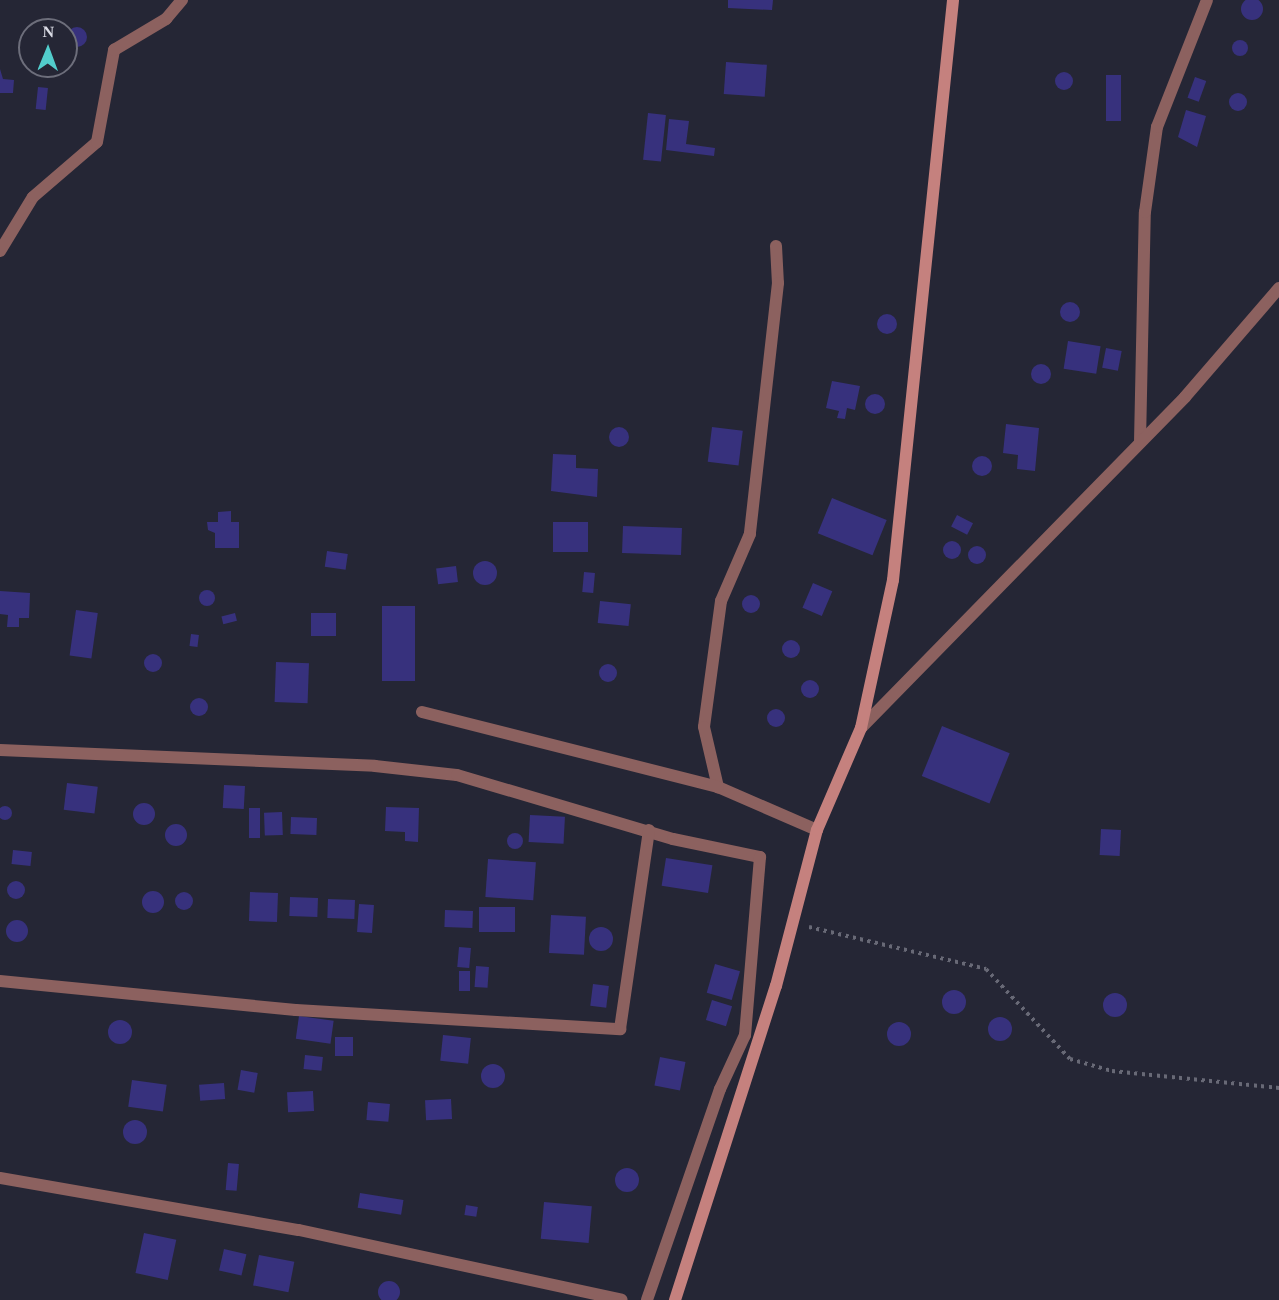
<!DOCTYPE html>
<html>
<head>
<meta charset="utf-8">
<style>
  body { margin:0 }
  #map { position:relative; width:1279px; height:1300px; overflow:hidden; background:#252635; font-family:"Times New Roman",serif }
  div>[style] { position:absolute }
  .building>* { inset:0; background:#37317d; transform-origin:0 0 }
  .round { border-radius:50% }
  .path>* { height:4px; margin-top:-2px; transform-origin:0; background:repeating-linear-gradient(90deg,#686976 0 3px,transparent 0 7.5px) }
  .minor>* { height:12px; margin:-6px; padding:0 6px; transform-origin:6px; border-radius:6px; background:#8c615f }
  .secondary>* { height:12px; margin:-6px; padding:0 6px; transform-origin:6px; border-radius:6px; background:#c5817e }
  span { translate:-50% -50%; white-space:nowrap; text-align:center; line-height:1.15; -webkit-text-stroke:5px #252635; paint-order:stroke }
  .north { position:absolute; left:18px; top:18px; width:60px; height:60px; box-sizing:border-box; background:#252635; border:2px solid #6d6e7b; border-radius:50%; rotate:1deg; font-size:16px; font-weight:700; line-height:24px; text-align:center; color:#dadbe5 }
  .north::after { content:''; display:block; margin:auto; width:21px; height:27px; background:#52cdcc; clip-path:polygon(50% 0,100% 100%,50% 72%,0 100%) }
</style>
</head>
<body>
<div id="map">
  <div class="building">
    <div class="round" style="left:1241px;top:-2px;width:22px;height:22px"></div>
    <div style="clip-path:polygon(728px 0,773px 0,772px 10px,728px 8px)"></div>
    <div class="round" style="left:67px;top:27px;width:20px;height:20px"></div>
    <div class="round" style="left:1232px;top:40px;width:16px;height:16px"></div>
    <div style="left:726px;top:62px;width:41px;height:32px;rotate:4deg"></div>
    <div style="clip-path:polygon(0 69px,3px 79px,14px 80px,13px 93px,0 93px)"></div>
    <div class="round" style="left:1055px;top:72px;width:18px;height:18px"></div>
    <div style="left:1106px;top:75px;width:15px;height:46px"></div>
    <div style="left:1195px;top:77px;width:12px;height:22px;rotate:20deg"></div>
    <div style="left:38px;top:87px;width:10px;height:22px;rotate:6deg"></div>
    <div class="round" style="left:1229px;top:93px;width:18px;height:18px"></div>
    <div style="clip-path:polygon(1186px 110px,1206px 116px,1197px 147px,1178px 137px)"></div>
    <div style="left:648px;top:113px;width:18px;height:47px;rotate:6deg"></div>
    <div style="clip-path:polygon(669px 119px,689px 121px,686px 144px,715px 148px,714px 156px,666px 150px)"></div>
    <div class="round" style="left:1060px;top:302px;width:20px;height:20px"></div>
    <div class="round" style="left:877px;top:314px;width:20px;height:20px"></div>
    <div style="left:1068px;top:341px;width:33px;height:28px;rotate:9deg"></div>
    <div style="left:1106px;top:348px;width:16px;height:20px;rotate:11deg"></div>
    <div class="round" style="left:1031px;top:364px;width:20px;height:20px"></div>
    <div style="clip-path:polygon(832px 381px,860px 386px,855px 410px,847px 408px,845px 419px,837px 418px,839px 411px,826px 408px)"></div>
    <div class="round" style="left:865px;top:394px;width:20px;height:20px"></div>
    <div style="clip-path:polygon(1006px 424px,1039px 428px,1035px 471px,1017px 469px,1018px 455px,1003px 453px)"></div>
    <div style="left:712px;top:427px;width:31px;height:35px;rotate:7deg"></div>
    <div class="round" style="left:609px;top:427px;width:20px;height:20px"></div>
    <div style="clip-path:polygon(553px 454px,576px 455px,576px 468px,598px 469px,597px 497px,551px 491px)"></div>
    <div class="round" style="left:972px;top:456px;width:20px;height:20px"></div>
    <div style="left:832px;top:498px;width:59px;height:38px;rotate:22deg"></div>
    <div style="clip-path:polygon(231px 511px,231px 522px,239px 522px,239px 548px,215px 548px,215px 533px,208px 530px,207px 522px,218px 522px,218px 512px)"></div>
    <div style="left:957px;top:515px;width:18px;height:13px;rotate:27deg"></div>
    <div style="left:553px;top:522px;width:35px;height:30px"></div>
    <div style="left:623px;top:526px;width:59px;height:27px;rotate:2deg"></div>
    <div class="round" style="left:943px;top:541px;width:18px;height:18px"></div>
    <div class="round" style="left:968px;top:546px;width:18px;height:18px"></div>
    <div style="left:327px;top:551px;width:21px;height:16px;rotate:8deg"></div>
    <div class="round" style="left:473px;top:561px;width:24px;height:24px"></div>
    <div style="left:456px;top:566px;width:16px;height:20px;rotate:83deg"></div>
    <div style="left:584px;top:572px;width:11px;height:20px;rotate:5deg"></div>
    <div style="left:813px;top:583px;width:21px;height:27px;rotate:23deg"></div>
    <div class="round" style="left:199px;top:590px;width:16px;height:16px"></div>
    <div style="clip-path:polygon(0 591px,30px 593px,29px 618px,19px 618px,19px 627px,7px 627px,8px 615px,0 614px)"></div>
    <div class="round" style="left:742px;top:595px;width:18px;height:18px"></div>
    <div style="left:600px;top:601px;width:31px;height:22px;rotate:6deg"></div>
    <div style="left:382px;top:606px;width:33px;height:75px"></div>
    <div style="left:76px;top:610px;width:22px;height:46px;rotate:8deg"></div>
    <div style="left:235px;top:613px;width:8px;height:14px;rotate:76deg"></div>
    <div style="left:311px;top:613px;width:25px;height:23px"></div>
    <div style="left:191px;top:634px;width:8px;height:12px;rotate:7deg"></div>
    <div class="round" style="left:782px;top:640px;width:18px;height:18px"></div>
    <div class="round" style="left:144px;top:654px;width:18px;height:18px"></div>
    <div style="left:276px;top:662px;width:33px;height:40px;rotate:2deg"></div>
    <div class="round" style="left:599px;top:664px;width:18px;height:18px"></div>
    <div class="round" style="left:801px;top:680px;width:18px;height:18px"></div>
    <div class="round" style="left:190px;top:698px;width:18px;height:18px"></div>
    <div class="round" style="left:767px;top:709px;width:18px;height:18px"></div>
    <div style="left:942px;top:726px;width:73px;height:54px;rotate:22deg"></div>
    <div style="left:67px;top:783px;width:31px;height:27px;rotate:7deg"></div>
    <div style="left:224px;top:785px;width:21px;height:23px;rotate:3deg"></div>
    <div class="round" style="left:133px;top:803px;width:22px;height:22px"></div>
    <div class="round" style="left:-2px;top:806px;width:14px;height:14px"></div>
    <div style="clip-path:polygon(386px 807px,419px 808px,418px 842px,405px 841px,405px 832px,385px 831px)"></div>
    <div style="left:249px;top:808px;width:11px;height:30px"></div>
    <div style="left:282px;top:812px;width:23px;height:18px;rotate:88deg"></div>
    <div style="left:530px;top:815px;width:35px;height:27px;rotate:3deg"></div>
    <div style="left:291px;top:817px;width:26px;height:17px;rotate:2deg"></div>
    <div class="round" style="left:165px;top:824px;width:22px;height:22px"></div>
    <div style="left:1101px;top:829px;width:20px;height:26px;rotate:3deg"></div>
    <div class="round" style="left:507px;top:833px;width:16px;height:16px"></div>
    <div style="left:13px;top:850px;width:19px;height:14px;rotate:6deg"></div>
    <div style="left:666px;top:858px;width:47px;height:28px;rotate:9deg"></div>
    <div style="left:488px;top:859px;width:48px;height:38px;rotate:4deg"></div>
    <div class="round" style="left:7px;top:881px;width:18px;height:18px"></div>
    <div class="round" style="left:142px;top:891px;width:22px;height:22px"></div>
    <div style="left:250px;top:892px;width:28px;height:29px;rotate:2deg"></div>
    <div class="round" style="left:175px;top:892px;width:18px;height:18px"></div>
    <div style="left:290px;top:897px;width:28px;height:19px;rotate:2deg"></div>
    <div style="left:328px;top:899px;width:27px;height:19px;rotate:2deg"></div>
    <div style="left:359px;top:904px;width:15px;height:28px;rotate:4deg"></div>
    <div style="left:479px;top:907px;width:36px;height:25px"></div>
    <div style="left:445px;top:910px;width:28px;height:17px;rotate:2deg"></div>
    <div style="left:551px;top:915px;width:35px;height:38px;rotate:3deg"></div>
    <div class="round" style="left:6px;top:920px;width:22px;height:22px"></div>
    <div class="round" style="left:589px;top:927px;width:24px;height:24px"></div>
    <div style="left:459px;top:947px;width:12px;height:20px;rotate:5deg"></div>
    <div style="left:715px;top:964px;width:26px;height:30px;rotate:16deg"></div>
    <div style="left:476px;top:966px;width:13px;height:21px;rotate:4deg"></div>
    <div style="left:459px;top:971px;width:11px;height:20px"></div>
    <div style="left:593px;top:984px;width:16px;height:22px;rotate:7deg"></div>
    <div class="round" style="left:942px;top:990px;width:24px;height:24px"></div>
    <div class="round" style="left:1103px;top:993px;width:24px;height:24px"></div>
    <div style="left:712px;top:1000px;width:21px;height:21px;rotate:17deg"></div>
    <div style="left:299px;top:1016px;width:35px;height:23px;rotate:8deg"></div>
    <div class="round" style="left:988px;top:1017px;width:24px;height:24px"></div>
    <div class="round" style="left:108px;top:1020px;width:24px;height:24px"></div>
    <div class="round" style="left:887px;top:1022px;width:24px;height:24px"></div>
    <div style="left:443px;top:1035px;width:28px;height:26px;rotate:6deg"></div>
    <div style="left:335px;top:1037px;width:18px;height:19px"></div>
    <div style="left:305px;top:1055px;width:18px;height:14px;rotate:6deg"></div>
    <div style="left:660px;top:1057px;width:26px;height:29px;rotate:11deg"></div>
    <div class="round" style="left:481px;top:1064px;width:24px;height:24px"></div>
    <div style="left:241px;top:1070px;width:17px;height:20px;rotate:10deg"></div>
    <div style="left:132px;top:1080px;width:35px;height:27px;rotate:8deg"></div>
    <div style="left:224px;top:1083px;width:16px;height:25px;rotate:86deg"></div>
    <div style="left:313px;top:1091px;width:20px;height:26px;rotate:87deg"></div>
    <div style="left:451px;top:1099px;width:20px;height:26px;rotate:87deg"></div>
    <div style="left:368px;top:1102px;width:22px;height:18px;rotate:5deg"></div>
    <div class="round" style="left:123px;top:1120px;width:24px;height:24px"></div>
    <div style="left:228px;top:1163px;width:11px;height:27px;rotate:5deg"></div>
    <div class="round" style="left:615px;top:1168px;width:24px;height:24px"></div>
    <div style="left:360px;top:1193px;width:44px;height:15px;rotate:9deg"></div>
    <div style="left:544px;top:1202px;width:48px;height:37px;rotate:5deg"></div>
    <div style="left:466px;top:1205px;width:12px;height:10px;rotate:9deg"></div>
    <div style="left:144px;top:1233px;width:33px;height:41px;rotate:12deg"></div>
    <div style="left:224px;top:1249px;width:23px;height:22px;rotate:13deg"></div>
    <div style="left:259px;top:1255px;width:36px;height:31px;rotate:11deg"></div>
    <div class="round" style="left:378px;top:1281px;width:22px;height:22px"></div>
  </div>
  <div class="path">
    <div style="left:809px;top:927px;width:182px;rotate:13.3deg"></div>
    <div style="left:986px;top:969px;width:123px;rotate:47deg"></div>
    <div style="left:1070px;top:1059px;width:44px;rotate:15.9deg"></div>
    <div style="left:1112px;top:1071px;width:168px;rotate:5.8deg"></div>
  </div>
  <div class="minor">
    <div style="left:776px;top:246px;width:37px;rotate:87deg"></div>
    <div style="left:778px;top:283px;width:253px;rotate:96.4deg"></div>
    <div style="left:750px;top:534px;width:73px;rotate:113.4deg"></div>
    <div style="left:721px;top:601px;width:127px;rotate:97.7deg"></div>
    <div style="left:704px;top:727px;width:62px;rotate:76.9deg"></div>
    <div style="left:718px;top:787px;width:108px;rotate:23.5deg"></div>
    <div style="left:0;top:251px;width:63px;rotate:-58.6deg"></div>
    <div style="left:33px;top:197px;width:84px;rotate:-40.7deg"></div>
    <div style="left:97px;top:142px;width:94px;rotate:-79.5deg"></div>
    <div style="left:114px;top:50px;width:61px;rotate:-30.8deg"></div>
    <div style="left:166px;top:19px;width:25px;rotate:-50deg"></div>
    <div style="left:1140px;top:442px;width:230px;rotate:-88.8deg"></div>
    <div style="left:1145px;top:212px;width:86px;rotate:-82deg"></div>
    <div style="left:1157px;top:127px;width:136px;rotate:-68.5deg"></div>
    <div style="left:422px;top:712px;width:305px;rotate:14.2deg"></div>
    <div style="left:861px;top:728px;width:463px;rotate:-45.6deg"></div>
    <div style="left:1185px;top:397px;width:144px;rotate:-49.2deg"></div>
    <div style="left:0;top:750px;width:375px;rotate:2.4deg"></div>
    <div style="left:375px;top:766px;width:82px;rotate:6.3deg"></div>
    <div style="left:457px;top:775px;width:225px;rotate:16.5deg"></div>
    <div style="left:673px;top:839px;width:89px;rotate:11.7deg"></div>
    <div style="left:760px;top:857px;width:179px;rotate:94.8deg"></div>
    <div style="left:745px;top:1035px;width:60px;rotate:114.8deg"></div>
    <div style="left:720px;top:1089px;width:223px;rotate:109.1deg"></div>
    <div style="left:0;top:981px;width:297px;rotate:5.6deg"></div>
    <div style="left:296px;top:1010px;width:325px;rotate:3.4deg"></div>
    <div style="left:620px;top:1029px;width:201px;rotate:-81.7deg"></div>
    <div style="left:0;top:1178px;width:303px;rotate:9.9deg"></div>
    <div style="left:299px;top:1230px;width:330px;rotate:12.2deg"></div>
  </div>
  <div class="secondary">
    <div style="left:675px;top:1300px;width:330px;rotate:-72.2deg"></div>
    <div style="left:776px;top:986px;width:161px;rotate:-75.3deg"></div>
    <div style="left:817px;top:830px;width:111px;rotate:-66.7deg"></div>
    <div style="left:861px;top:728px;width:151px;rotate:-77.8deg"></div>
    <div style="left:893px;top:580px;width:583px;rotate:-84.09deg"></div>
  </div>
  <div class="north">N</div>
</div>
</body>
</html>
